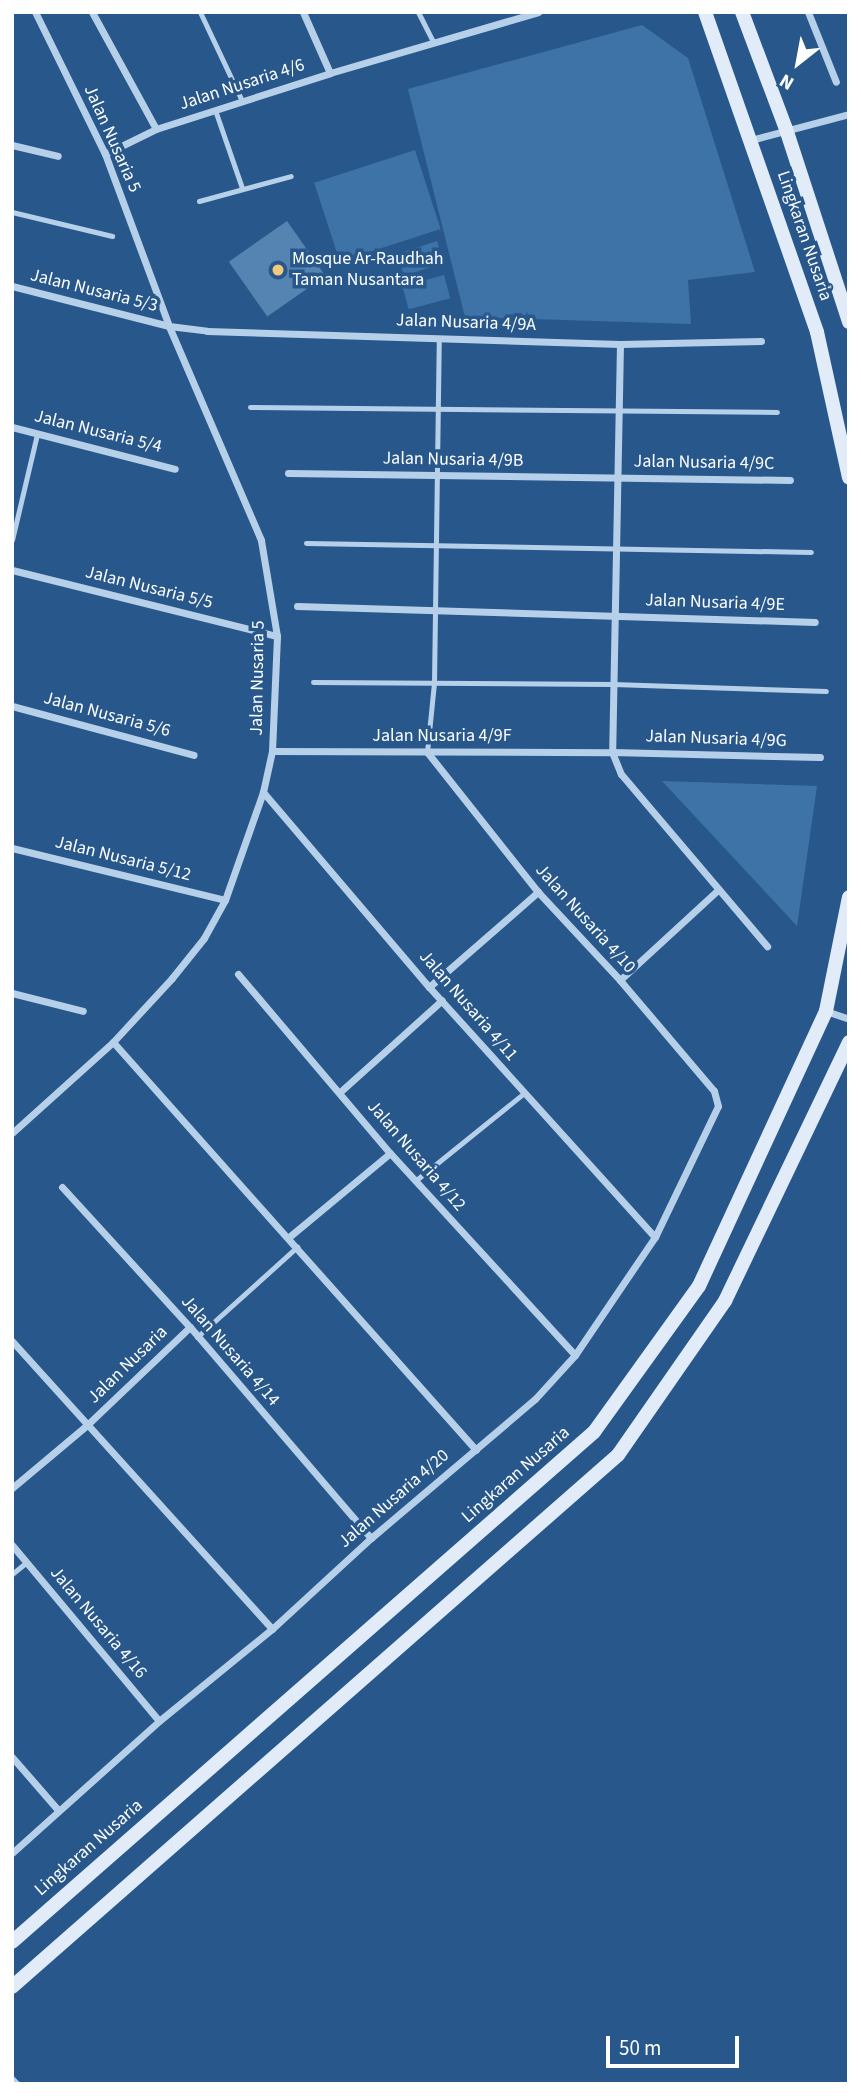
<!DOCTYPE html>
<html>
<head>
<meta charset="utf-8">
<style>
  body { margin:0 }
  #map { position:relative; width:861px; height:2096px; overflow:hidden; background:#28588b; font-family:"Source Sans 3",sans-serif }
  div>[style] { position:absolute }
  .green>* { inset:0; background:#3d73a7; transform-origin:0 0 }
  .building>* { inset:0; background:#5584b3; transform-origin:0 0 }
  .service>* { height:5px; margin:-2.5px; padding:0 2.5px; transform-origin:2.5px; border-radius:2.5px; background:#b7d0e9 }
  .minor>* { height:7px; margin:-3.5px; padding:0 3.5px; transform-origin:3.5px; border-radius:3.5px; background:#b7d0e9 }
  .secondary>* { height:14px; margin:-7px; padding:0 7px; transform-origin:7px; border-radius:7px; background:#e1ecf8 }
  .dots>* { width:19px; height:19px; translate:-50% -50%; box-sizing:border-box; border:4px solid #28588b; border-radius:50% }
  span { translate:-50% -50%; white-space:nowrap; text-align:center; line-height:1.15; -webkit-text-stroke:7px #28588b; paint-order:stroke }
  .street-label { font-size:18px; color:#fff }
  .poi-label { font-size:18px; color:#fff }
  .left { translate:0 -50%; text-align:left }
  .frame { position:absolute; inset:0; border:14px solid #fff; pointer-events:none }
  .north { position:absolute; left:763px; top:28px; width:70px; height:70px; -webkit-text-stroke:5px #28588b; paint-order:stroke; rotate:211deg; font-size:19px; font-weight:700; line-height:28px; text-align:center; color:#fff }
  .north::after { content:''; display:block; margin:auto; width:24px; height:32px; background:#fff; clip-path:polygon(50% 0,100% 100%,50% 72%,0 100%) }
  .scale { position:absolute; left:606px; top:2036px; width:133px; height:32px; box-sizing:border-box; border:4px solid #fff; border-top:0; padding-left:9px; font-size:21px; line-height:24px; white-space:nowrap; color:#fff; -webkit-text-stroke:5px #28588b; paint-order:stroke }
</style>
</head>
<body>
<div id="map">
  <div class="green">
    <div style="clip-path:polygon(642px 25px,688px 58px,755px 272px,688px 280px,691px 324px,465px 317px,408px 89px)"></div>
    <div style="left:415px;top:150px;width:83px;height:106px;rotate:72deg"></div>
    <div style="left:437px;top:241px;width:23px;height:42px;rotate:72deg"></div>
    <div style="left:444px;top:275px;width:24px;height:43px;rotate:75deg"></div>
    <div style="clip-path:polygon(662px 781px,817px 786px,797px 926px)"></div>
  </div>
  <div class="building">
    <div style="left:287px;top:221px;width:67px;height:71px;rotate:55deg"></div>
  </div>
  <div class="service">
    <div style="left:200px;top:12px;width:98px;rotate:64.7deg"></div>
    <div style="left:418px;top:12px;width:34px;rotate:63deg"></div>
    <div style="left:215px;top:110px;width:83px;rotate:70.9deg"></div>
    <div style="left:199px;top:201px;width:95px;rotate:-15.2deg"></div>
    <div style="left:12px;top:212px;width:103px;rotate:13.5deg"></div>
    <div style="left:250px;top:407px;width:527px;rotate:0.54deg"></div>
    <div style="left:12px;top:540px;width:109px;rotate:-76.7deg"></div>
    <div style="left:306px;top:543px;width:505px;rotate:1.02deg"></div>
    <div style="left:313px;top:682px;width:300px;rotate:0.4deg"></div>
    <div style="left:613px;top:684px;width:213px;rotate:1.9deg"></div>
    <div style="left:427px;top:752px;width:69px;rotate:-84.2deg"></div>
    <div style="left:434px;top:683px;width:345px;rotate:-89.2deg"></div>
    <div style="left:415px;top:1181px;width:140px;rotate:-38.9deg"></div>
    <div style="left:197px;top:1337px;width:135px;rotate:-42deg"></div>
    <div style="left:12px;top:1574px;width:19px;rotate:-39deg"></div>
    <div style="left:12px;top:2078px;width:8px;rotate:45deg"></div>
  </div>
  <div class="minor">
    <div style="left:92px;top:12px;width:133px;rotate:61.3deg"></div>
    <div style="left:808px;top:12px;width:75px;rotate:68.2deg"></div>
    <div style="left:330px;top:73px;width:217px;rotate:-16.3deg"></div>
    <div style="left:751px;top:140px;width:101px;rotate:-14.9deg"></div>
    <div style="left:12px;top:145px;width:47px;rotate:13.4deg"></div>
    <div style="left:105px;top:154px;width:57px;rotate:-26.1deg"></div>
    <div style="left:156px;top:129px;width:183px;rotate:-17.8deg"></div>
    <div style="left:330px;top:73px;width:67px;rotate:-113.9deg"></div>
    <div style="left:12px;top:286px;width:162px;rotate:14.3deg"></div>
    <div style="left:169px;top:326px;width:38px;rotate:7deg"></div>
    <div style="left:207px;top:331px;width:413px;rotate:1.8deg"></div>
    <div style="left:620px;top:344px;width:141px;rotate:-1.2deg"></div>
    <div style="left:620px;top:344px;width:408px;rotate:91.1deg"></div>
    <div style="left:612px;top:752px;width:24px;rotate:68deg"></div>
    <div style="left:621px;top:774px;width:226px;rotate:49.7deg"></div>
    <div style="left:12px;top:427px;width:168px;rotate:14.4deg"></div>
    <div style="left:288px;top:473px;width:502px;rotate:0.8deg"></div>
    <div style="left:12px;top:570px;width:273px;rotate:14deg"></div>
    <div style="left:297px;top:606px;width:518px;rotate:1.77deg"></div>
    <div style="left:12px;top:706px;width:188px;rotate:15.1deg"></div>
    <div style="left:272px;top:751px;width:340px;rotate:0.2deg"></div>
    <div style="left:612px;top:752px;width:208px;rotate:1.4deg"></div>
    <div style="left:263px;top:792px;width:256px;rotate:49.6deg"></div>
    <div style="left:429px;top:987px;width:337px;rotate:47.9deg"></div>
    <div style="left:12px;top:848px;width:219px;rotate:13.7deg"></div>
    <div style="left:238px;top:974px;width:235px;rotate:49.7deg"></div>
    <div style="left:390px;top:1153px;width:274px;rotate:47.5deg"></div>
    <div style="left:620px;top:980px;width:134px;rotate:-42.6deg"></div>
    <div style="left:429px;top:987px;width:145px;rotate:-41.1deg"></div>
    <div style="left:12px;top:993px;width:73px;rotate:14.2deg"></div>
    <div style="left:826px;top:1011px;width:24px;rotate:19deg"></div>
    <div style="left:113px;top:1042px;width:546px;rotate:48.34deg"></div>
    <div style="left:340px;top:1092px;width:137px;rotate:-42deg"></div>
    <div style="left:12px;top:1133px;width:136px;rotate:-42deg"></div>
    <div style="left:113px;top:1042px;width:87px;rotate:-47.3deg"></div>
    <div style="left:172px;top:978px;width:51px;rotate:-51.3deg"></div>
    <div style="left:204px;top:938px;width:43px;rotate:-61.1deg"></div>
    <div style="left:225px;top:900px;width:114px;rotate:-70.6deg"></div>
    <div style="left:263px;top:792px;width:42px;rotate:-77.6deg"></div>
    <div style="left:272px;top:751px;width:115px;rotate:-87.5deg"></div>
    <div style="left:277px;top:636px;width:97px;rotate:-99.5deg"></div>
    <div style="left:261px;top:540px;width:233px;rotate:-113.3deg"></div>
    <div style="left:169px;top:326px;width:184px;rotate:-110.4deg"></div>
    <div style="left:105px;top:154px;width:158px;rotate:-116.2deg"></div>
    <div style="left:62px;top:1187px;width:190px;rotate:47.6deg"></div>
    <div style="left:190px;top:1327px;width:278px;rotate:49.4deg"></div>
    <div style="left:289px;top:1237px;width:131px;rotate:-39.7deg"></div>
    <div style="left:12px;top:1341px;width:388px;rotate:47.9deg"></div>
    <div style="left:12px;top:1488px;width:98px;rotate:-40deg"></div>
    <div style="left:87px;top:1425px;width:142px;rotate:-43.6deg"></div>
    <div style="left:12px;top:1545px;width:229px;rotate:50.1deg"></div>
    <div style="left:12px;top:1757px;width:70px;rotate:49deg"></div>
    <div style="left:12px;top:1853px;width:198px;rotate:-41.9deg"></div>
    <div style="left:159px;top:1721px;width:146px;rotate:-39.2deg"></div>
    <div style="left:272px;top:1629px;width:134px;rotate:-42.6deg"></div>
    <div style="left:371px;top:1538px;width:215px;rotate:-40.3deg"></div>
    <div style="left:535px;top:1399px;width:59px;rotate:-47.7deg"></div>
    <div style="left:575px;top:1355px;width:143px;rotate:-55.9deg"></div>
    <div style="left:655px;top:1237px;width:145px;rotate:-64.3deg"></div>
    <div style="left:718px;top:1106px;width:16px;rotate:-105deg"></div>
    <div style="left:714px;top:1091px;width:145px;rotate:-130.3deg"></div>
    <div style="left:620px;top:980px;width:120px;rotate:-133deg"></div>
    <div style="left:538px;top:892px;width:179px;rotate:-128.4deg"></div>
  </div>
  <div class="secondary">
    <div style="left:705px;top:12px;width:339px;rotate:70.7deg"></div>
    <div style="left:817px;top:332px;width:149px;rotate:77.6deg"></div>
    <div style="left:742px;top:12px;width:125px;rotate:69.4deg"></div>
    <div style="left:786px;top:129px;width:203px;rotate:71.9deg"></div>
    <div style="left:12px;top:1942px;width:774px;rotate:-41.23deg"></div>
    <div style="left:594px;top:1432px;width:180px;rotate:-54.3deg"></div>
    <div style="left:699px;top:1286px;width:303px;rotate:-65.2deg"></div>
    <div style="left:826px;top:1011px;width:116px;rotate:-78.6deg"></div>
    <div style="left:12px;top:1987px;width:806px;rotate:-41.28deg"></div>
    <div style="left:618px;top:1455px;width:188px;rotate:-55.2deg"></div>
    <div style="left:725px;top:1301px;width:287px;rotate:-64.4deg"></div>
  </div>
  <div class="dots">
    <div style="left:278px;top:270px;background:#f1c97d"></div>
  </div>
  <div class="street-label">
    <span style="left:242px;top:85px;rotate:-18deg">Jalan Nusaria 4/6</span>
    <span style="left:112px;top:139px;rotate:66deg">Jalan Nusaria 5</span>
    <span style="left:804px;top:236px;rotate:71deg">Lingkaran Nusaria</span>
    <span style="left:94px;top:291px;rotate:14deg">Jalan Nusaria 5/3</span>
    <span style="left:466px;top:323px;rotate:2deg">Jalan Nusaria 4/9A</span>
    <span style="left:98px;top:432px;rotate:14deg">Jalan Nusaria 5/4</span>
    <span style="left:453px;top:460px;rotate:1deg">Jalan Nusaria 4/9B</span>
    <span style="left:704px;top:463px;rotate:1deg">Jalan Nusaria 4/9C</span>
    <span style="left:149px;top:588px;rotate:14deg">Jalan Nusaria 5/5</span>
    <span style="left:715px;top:603px;rotate:2deg">Jalan Nusaria 4/9E</span>
    <span style="left:258px;top:678px;rotate:-89deg">Jalan Nusaria 5</span>
    <span style="left:107px;top:715px;rotate:15deg">Jalan Nusaria 5/6</span>
    <span style="left:442px;top:736px">Jalan Nusaria 4/9F</span>
    <span style="left:716px;top:739px;rotate:2deg">Jalan Nusaria 4/9G</span>
    <span style="left:123px;top:859px;rotate:14deg">Jalan Nusaria 5/12</span>
    <span style="left:585px;top:919px;rotate:48deg">Jalan Nusaria 4/10</span>
    <span style="left:468px;top:1006px;rotate:49deg">Jalan Nusaria 4/11</span>
    <span style="left:416px;top:1156px;rotate:49deg">Jalan Nusaria 4/12</span>
    <span style="left:230px;top:1351px;rotate:49deg">Jalan Nusaria 4/14</span>
    <span style="left:128px;top:1365px;rotate:-44deg">Jalan Nusaria</span>
    <span style="left:516px;top:1475px;rotate:-41deg">Lingkaran Nusaria</span>
    <span style="left:394px;top:1499px;rotate:-41deg">Jalan Nusaria 4/20</span>
    <span style="left:98px;top:1623px;rotate:50deg">Jalan Nusaria 4/16</span>
    <span style="left:89px;top:1848px;rotate:-41deg">Lingkaran Nusaria</span>
  </div>
  <div class="poi-label">
    <span class="left" style="left:292px;top:270px">Mosque Ar-Raudhah<br>Taman Nusantara</span>
  </div>
  <div class="frame"></div>
  <div class="north">N</div>
  <div class="scale">50 m</div>
</div>
</body>
</html>
